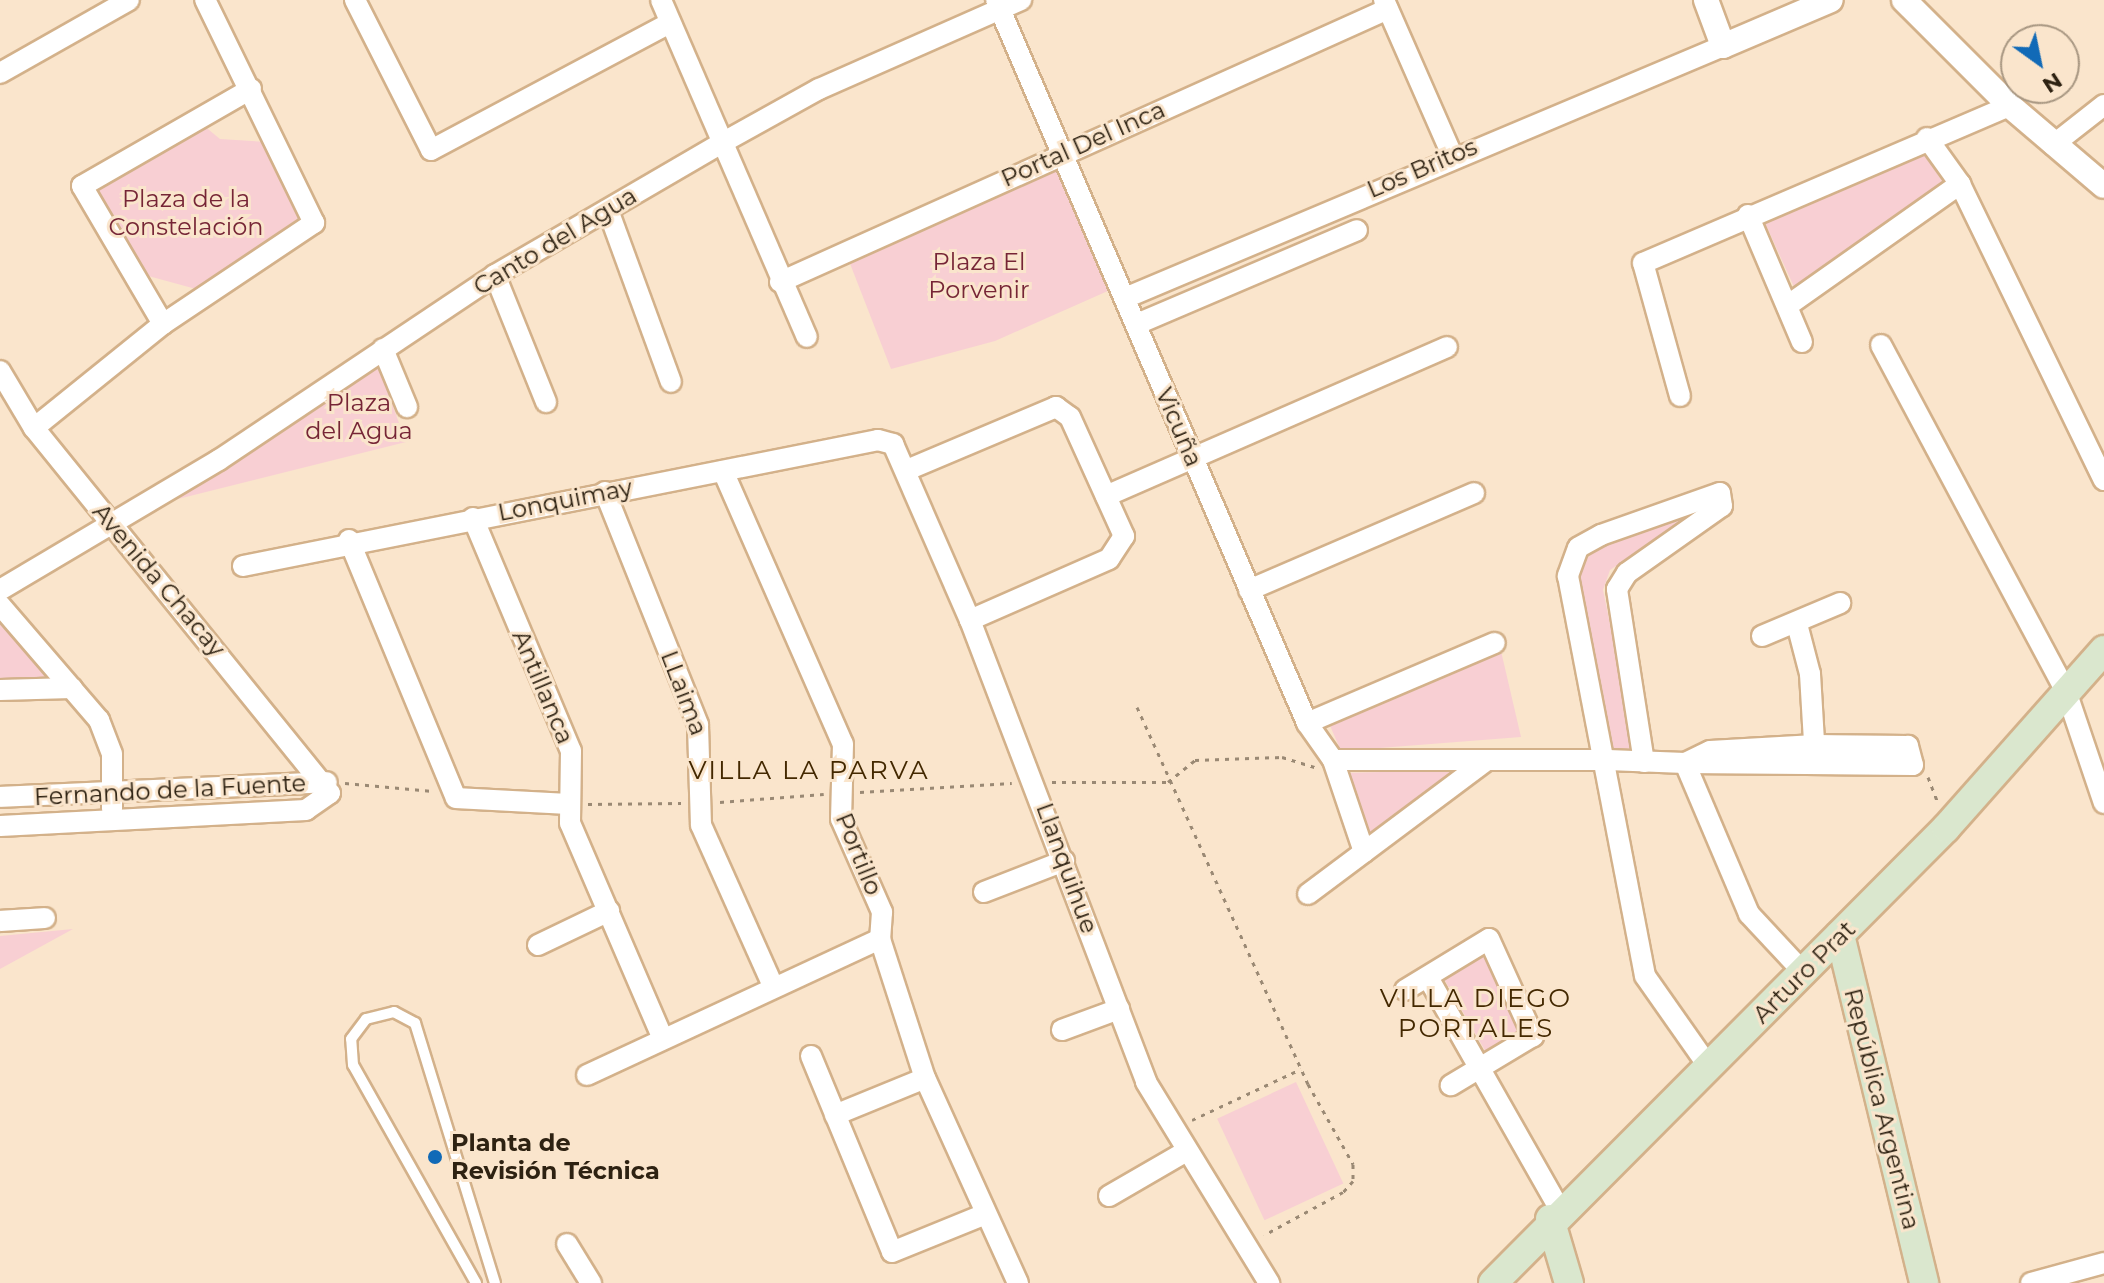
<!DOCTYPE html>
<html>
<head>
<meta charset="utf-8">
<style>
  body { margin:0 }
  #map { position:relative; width:2104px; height:1283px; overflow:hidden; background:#fae5cc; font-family:Montserrat,sans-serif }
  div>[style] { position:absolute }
  .green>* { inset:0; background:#f8cfd3; transform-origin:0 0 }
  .path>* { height:3px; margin-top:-1.5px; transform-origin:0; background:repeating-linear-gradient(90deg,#9a8974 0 4px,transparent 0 10px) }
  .roads { filter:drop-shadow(2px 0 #d3b18a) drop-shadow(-2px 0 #d3b18a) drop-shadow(0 2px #d3b18a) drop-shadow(0 -2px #d3b18a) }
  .service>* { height:10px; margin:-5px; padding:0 5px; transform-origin:5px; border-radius:5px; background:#fff }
  .minor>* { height:20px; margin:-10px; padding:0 10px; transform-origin:10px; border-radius:10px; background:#fff }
  .tertiary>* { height:24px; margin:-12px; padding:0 12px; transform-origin:12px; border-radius:12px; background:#fff }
  .secondary>* { height:28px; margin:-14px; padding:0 14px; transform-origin:14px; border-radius:14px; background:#dae7ce }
  .dots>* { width:22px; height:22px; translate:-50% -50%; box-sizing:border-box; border:4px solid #fae5cc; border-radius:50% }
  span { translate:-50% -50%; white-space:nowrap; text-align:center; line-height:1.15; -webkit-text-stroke:6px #fae5cc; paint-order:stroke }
  .street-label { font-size:24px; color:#2e2212 }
  .park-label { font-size:24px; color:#762536 }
  .poi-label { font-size:24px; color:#2e2212; font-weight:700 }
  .left { translate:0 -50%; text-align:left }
  .neighbourhood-label { font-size:26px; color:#432800; letter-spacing:2px }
  .north { position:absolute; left:2000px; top:24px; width:80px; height:80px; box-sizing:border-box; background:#fae5cc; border:2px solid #a89782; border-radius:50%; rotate:147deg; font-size:22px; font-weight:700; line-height:32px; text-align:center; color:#2e2212 }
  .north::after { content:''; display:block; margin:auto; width:28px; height:36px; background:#116ab7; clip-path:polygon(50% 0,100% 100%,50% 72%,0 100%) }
</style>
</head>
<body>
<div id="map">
  <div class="green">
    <div style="clip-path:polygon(203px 125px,220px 139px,266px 142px,303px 215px,196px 289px,141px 274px,90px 186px)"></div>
    <div style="clip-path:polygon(1924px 154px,1944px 184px,1795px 289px,1765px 223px)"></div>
    <div style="clip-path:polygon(1057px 169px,1110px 290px,995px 341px,891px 369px,849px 261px)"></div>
    <div style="clip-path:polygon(377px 363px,406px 442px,162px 503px)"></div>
    <div style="clip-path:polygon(1705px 506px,1610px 570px,1603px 590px,1636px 750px,1614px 755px,1577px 576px,1583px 562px,1601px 545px)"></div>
    <div style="clip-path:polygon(0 611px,63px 684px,0 685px)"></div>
    <div style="clip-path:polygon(1501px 651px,1521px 737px,1341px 751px,1328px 721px)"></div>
    <div style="clip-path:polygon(1459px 770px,1372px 839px,1342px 773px)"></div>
    <div style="clip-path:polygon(73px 929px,0 969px,0 936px)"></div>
    <div style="clip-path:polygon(1488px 948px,1524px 1033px,1487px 1054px,1444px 979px)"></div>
    <div style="left:1296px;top:1082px;width:112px;height:87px;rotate:65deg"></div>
  </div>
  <div class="path">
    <div style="left:1137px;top:707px;width:414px;rotate:65.6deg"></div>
    <div style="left:1308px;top:1084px;width:92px;rotate:60.6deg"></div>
    <div style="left:1353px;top:1164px;width:17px;rotate:90deg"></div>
    <div style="left:1353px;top:1181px;width:15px;rotate:132deg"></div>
    <div style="left:1343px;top:1192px;width:90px;rotate:151.4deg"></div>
    <div style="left:1928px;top:777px;width:28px;rotate:69deg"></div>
    <div style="left:1052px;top:782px;width:116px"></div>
    <div style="left:1168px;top:782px;width:35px;rotate:-39deg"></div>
    <div style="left:1195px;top:760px;width:87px;rotate:-2deg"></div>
    <div style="left:1282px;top:757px;width:34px;rotate:17deg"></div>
    <div style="left:345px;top:783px;width:88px;rotate:5.2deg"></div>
    <div style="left:860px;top:792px;width:152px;rotate:-3.4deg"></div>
    <div style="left:720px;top:802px;width:104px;rotate:-4.4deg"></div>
    <div style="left:588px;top:804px;width:93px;rotate:-0.6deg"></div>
    <div style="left:1192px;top:1120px;width:120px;rotate:-25.1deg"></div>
  </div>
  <div class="roads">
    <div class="service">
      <div style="left:476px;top:1283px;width:250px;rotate:-119.4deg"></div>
      <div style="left:353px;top:1065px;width:26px;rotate:-94deg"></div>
      <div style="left:351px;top:1039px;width:25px;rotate:-53deg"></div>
      <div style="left:366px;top:1019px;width:29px;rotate:-14deg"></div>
      <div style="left:394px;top:1012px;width:24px;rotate:28deg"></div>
      <div style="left:415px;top:1023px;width:272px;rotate:72.9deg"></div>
    </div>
    <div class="minor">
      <div style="left:355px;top:0;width:168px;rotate:63.1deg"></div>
      <div style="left:431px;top:150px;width:271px;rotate:-28deg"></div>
      <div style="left:661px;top:0;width:367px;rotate:66.6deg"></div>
      <div style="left:996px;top:0;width:787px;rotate:66.72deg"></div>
      <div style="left:1307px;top:723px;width:45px;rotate:54.9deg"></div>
      <div style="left:1333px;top:760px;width:97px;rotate:71.4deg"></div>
      <div style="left:1384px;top:0;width:169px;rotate:66.3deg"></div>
      <div style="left:0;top:73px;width:148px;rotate:-29.5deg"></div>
      <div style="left:1927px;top:138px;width:57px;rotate:54.3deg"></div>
      <div style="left:1960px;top:184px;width:329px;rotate:64.1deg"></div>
      <div style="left:2053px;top:145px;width:65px;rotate:-38.1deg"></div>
      <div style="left:608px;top:210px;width:183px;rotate:69.9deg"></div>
      <div style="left:1748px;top:215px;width:138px;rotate:67deg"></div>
      <div style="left:495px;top:275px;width:137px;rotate:68.1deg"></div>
      <div style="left:780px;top:282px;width:666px;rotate:-24.18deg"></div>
      <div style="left:1125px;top:298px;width:649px;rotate:-22.85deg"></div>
      <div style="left:1787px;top:306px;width:212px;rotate:-35.2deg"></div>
      <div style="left:163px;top:324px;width:160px;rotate:-120.4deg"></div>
      <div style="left:82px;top:186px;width:195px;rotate:-29.9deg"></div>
      <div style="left:1137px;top:324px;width:239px;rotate:-23.1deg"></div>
      <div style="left:1881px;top:345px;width:395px;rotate:61.9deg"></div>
      <div style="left:2067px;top:694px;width:115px;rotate:71.3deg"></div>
      <div style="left:383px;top:349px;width:63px;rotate:67.5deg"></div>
      <div style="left:0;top:371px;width:66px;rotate:59.2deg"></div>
      <div style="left:34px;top:428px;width:470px;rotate:51deg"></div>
      <div style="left:330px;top:793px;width:29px;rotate:145deg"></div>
      <div style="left:306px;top:810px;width:306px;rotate:177deg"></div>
      <div style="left:1680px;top:396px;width:138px;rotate:-105.5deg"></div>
      <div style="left:1643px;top:263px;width:399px;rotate:-23.2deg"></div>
      <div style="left:34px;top:428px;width:166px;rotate:-38.9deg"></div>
      <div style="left:163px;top:324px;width:182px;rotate:-33.8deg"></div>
      <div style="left:314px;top:223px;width:248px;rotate:-116deg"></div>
      <div style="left:907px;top:470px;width:162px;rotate:-22.9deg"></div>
      <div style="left:1056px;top:407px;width:17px;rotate:36deg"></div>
      <div style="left:1070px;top:417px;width:131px;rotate:65.6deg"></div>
      <div style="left:1124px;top:536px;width:27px;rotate:123deg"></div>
      <div style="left:1109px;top:559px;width:152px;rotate:156.3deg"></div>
      <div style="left:723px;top:471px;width:298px;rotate:66.3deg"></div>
      <div style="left:843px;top:744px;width:75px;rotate:91.5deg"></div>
      <div style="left:841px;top:819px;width:102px;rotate:66.2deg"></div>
      <div style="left:882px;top:912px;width:27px;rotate:94deg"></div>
      <div style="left:880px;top:939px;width:146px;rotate:72.1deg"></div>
      <div style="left:925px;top:1078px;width:225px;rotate:65.6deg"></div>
      <div style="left:605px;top:492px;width:251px;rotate:68.2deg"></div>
      <div style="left:698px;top:725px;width:100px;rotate:88.3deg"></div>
      <div style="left:701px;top:825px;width:176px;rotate:65.9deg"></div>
      <div style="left:1106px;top:496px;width:372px;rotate:-23.6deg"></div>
      <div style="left:473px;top:518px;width:253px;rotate:67.2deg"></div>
      <div style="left:571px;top:751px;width:72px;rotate:90.8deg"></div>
      <div style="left:570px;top:823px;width:233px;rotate:66.7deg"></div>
      <div style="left:349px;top:540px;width:279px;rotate:67.5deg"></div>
      <div style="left:456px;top:798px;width:112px;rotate:3.1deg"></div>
      <div style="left:243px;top:566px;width:647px;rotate:-11.22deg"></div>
      <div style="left:878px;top:440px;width:16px;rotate:15deg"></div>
      <div style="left:893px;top:444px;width:192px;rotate:66.4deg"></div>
      <div style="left:970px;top:620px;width:494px;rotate:69.1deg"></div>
      <div style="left:1146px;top:1082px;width:236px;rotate:58.5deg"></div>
      <div style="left:0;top:590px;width:255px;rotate:-30.7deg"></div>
      <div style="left:219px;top:460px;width:332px;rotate:-33.8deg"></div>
      <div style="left:495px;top:275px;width:260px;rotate:-30.2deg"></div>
      <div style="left:720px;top:144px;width:113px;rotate:-29.1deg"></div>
      <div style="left:819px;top:89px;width:221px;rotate:-23.8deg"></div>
      <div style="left:1249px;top:590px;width:245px;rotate:-23.3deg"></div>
      <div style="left:0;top:605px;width:152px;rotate:49.3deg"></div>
      <div style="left:99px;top:720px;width:36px;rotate:69deg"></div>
      <div style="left:112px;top:754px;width:55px;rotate:90deg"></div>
      <div style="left:1797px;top:624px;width:52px;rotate:75.4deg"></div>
      <div style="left:1810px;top:674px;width:84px;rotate:86.6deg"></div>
      <div style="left:1762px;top:636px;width:85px;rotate:-22.9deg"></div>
      <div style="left:0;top:690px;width:72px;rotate:-1.6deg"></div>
      <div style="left:1307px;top:723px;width:204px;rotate:-23.1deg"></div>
      <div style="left:1333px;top:760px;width:275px"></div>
      <div style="left:1608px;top:760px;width:77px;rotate:2.2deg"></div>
      <div style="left:1685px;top:763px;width:228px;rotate:0.5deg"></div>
      <div style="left:1913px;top:765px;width:20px;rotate:-105deg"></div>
      <div style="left:1908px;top:746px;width:93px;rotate:-179.4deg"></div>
      <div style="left:1815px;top:745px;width:105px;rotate:176.7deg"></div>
      <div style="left:1710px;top:751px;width:28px;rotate:154deg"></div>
      <div style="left:1644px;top:762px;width:175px;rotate:-98.9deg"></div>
      <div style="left:1617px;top:589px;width:19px;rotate:-58deg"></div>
      <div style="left:1627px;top:573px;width:116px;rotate:-35.2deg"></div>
      <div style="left:1722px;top:506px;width:13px;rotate:-99deg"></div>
      <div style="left:1720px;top:493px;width:126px;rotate:160.6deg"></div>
      <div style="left:1601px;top:535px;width:26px;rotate:151deg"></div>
      <div style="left:1578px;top:548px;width:30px;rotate:110deg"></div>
      <div style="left:1568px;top:576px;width:407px;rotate:79.1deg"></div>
      <div style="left:1645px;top:976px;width:111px;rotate:54.9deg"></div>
      <div style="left:1685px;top:763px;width:164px;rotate:67deg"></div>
      <div style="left:1749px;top:914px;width:81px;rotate:47deg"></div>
      <div style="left:0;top:797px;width:327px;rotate:-2.6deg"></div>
      <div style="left:984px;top:892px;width:86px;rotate:-21.2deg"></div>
      <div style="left:1308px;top:894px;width:222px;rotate:-36.8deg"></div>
      <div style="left:0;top:921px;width:45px;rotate:-3.8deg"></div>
      <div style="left:538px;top:945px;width:79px;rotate:-25.6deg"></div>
      <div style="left:1430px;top:981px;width:263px;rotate:60.4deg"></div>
      <div style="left:1405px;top:990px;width:98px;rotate:-31.3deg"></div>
      <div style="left:1489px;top:939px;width:107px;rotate:65.6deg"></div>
      <div style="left:1533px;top:1036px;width:96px;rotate:149.1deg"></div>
      <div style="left:1062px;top:1030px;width:61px;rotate:-20.2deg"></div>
      <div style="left:811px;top:1056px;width:212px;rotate:67.5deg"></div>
      <div style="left:892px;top:1252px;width:98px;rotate:-22.1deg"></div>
      <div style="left:587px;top:1075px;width:323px;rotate:-24.9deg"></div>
      <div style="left:835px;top:1115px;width:97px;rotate:-22.3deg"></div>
      <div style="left:1109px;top:1196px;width:88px;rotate:-30.1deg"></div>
      <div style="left:567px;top:1244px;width:46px;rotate:58.4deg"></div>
      <div style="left:2031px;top:1283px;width:76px;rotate:-15.3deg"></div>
    </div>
    <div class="tertiary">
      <div style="left:1706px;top:0;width:49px;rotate:69.7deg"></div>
      <div style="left:1723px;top:46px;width:117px;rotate:-23.1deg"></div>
      <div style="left:1904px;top:0;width:150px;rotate:45deg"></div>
      <div style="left:2010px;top:106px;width:123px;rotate:40.4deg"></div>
    </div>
    <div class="secondary">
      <div style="left:1840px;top:935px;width:358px;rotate:76.4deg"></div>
      <div style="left:1550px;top:1219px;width:67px;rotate:73.5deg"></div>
      <div style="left:1493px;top:1283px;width:642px;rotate:-45.13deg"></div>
      <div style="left:1946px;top:828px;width:238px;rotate:-48.4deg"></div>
    </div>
  </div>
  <div class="dots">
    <div style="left:435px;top:1157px;background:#116ab7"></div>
  </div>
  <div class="street-label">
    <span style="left:1083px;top:144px;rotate:-24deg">Portal Del Inca</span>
    <span style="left:1422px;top:168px;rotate:-23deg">Los Britos</span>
    <span style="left:555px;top:241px;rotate:-31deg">Canto del Agua</span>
    <span style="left:1179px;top:427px;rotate:67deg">Vicuña</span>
    <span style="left:565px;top:500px;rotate:-11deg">Lonquimay</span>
    <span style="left:159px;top:580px;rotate:50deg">Avenida Chacay</span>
    <span style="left:543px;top:687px;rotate:67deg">Antillanca</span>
    <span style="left:684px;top:693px;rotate:69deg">LLaima</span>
    <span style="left:170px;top:790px;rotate:-3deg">Fernando de la Fuente</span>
    <span style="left:859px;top:854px;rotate:68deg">Portillo</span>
    <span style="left:1067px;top:868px;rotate:70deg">Llanquihue</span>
    <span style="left:1804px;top:972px;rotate:-45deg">Arturo Prat</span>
    <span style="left:1882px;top:1109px;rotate:76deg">República Argentina</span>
  </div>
  <div class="park-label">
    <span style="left:186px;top:213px">Plaza de la<br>Constelación</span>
    <span style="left:979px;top:276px">Plaza El<br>Porvenir</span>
    <span style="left:359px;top:417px">Plaza<br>del Agua</span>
  </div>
  <div class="poi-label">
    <span class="left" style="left:451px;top:1157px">Planta de<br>Revisión Técnica</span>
  </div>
  <div class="neighbourhood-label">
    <span style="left:809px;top:771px">VILLA LA PARVA</span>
    <span style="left:1476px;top:1014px">VILLA DIEGO<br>PORTALES</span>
  </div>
  <div class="north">N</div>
</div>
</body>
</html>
